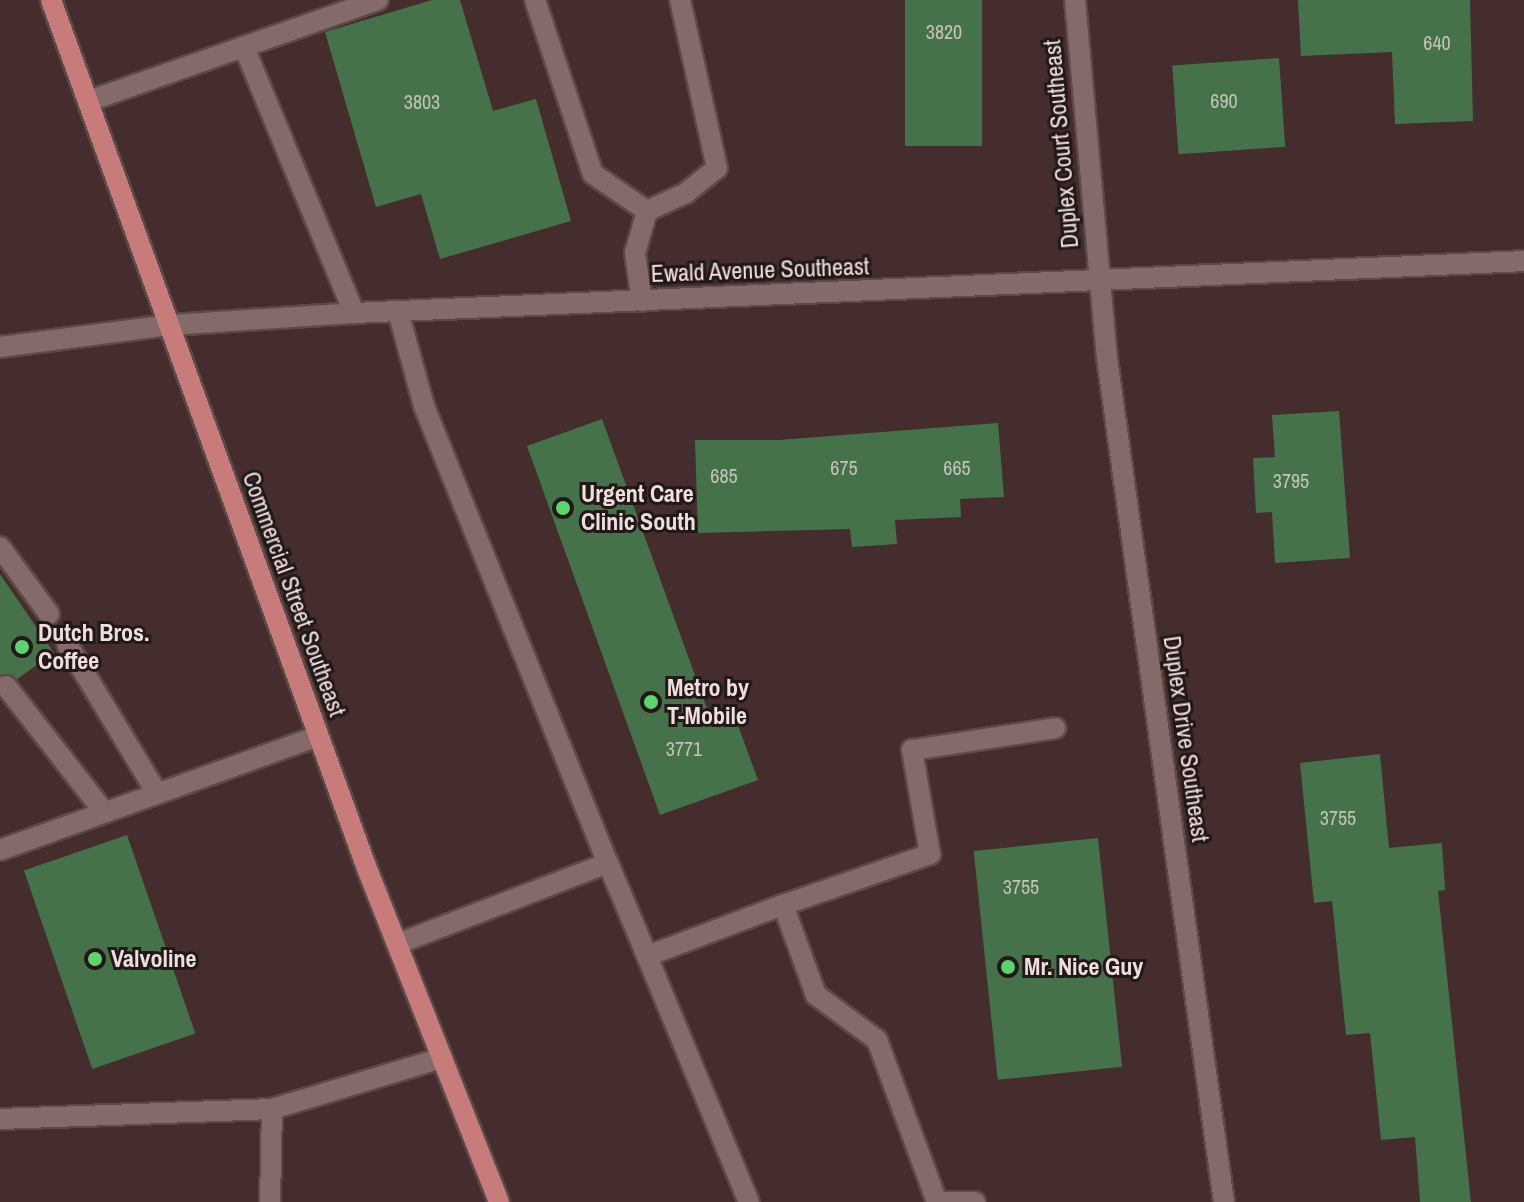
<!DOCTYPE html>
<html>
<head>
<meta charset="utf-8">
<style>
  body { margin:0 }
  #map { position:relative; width:1524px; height:1202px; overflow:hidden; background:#442d2c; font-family:"Archivo Narrow",sans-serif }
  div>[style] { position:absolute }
  .building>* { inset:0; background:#46724b; transform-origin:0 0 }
  .roads { filter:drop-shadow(2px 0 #5c4948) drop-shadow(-2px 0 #5c4948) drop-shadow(0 2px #5c4948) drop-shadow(0 -2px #5c4948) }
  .lane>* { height:20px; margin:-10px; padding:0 10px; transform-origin:10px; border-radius:10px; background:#846a69 }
  .street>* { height:20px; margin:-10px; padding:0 10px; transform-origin:10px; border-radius:10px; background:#846a69 }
  .primary>* { height:20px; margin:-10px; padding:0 10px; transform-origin:10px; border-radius:10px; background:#c77b7b }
  .dots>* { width:22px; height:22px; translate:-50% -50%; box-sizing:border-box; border:4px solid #231818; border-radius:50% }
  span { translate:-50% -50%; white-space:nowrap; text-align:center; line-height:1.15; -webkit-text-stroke:6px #231818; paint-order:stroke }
  .number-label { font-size:20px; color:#c4c3b8 }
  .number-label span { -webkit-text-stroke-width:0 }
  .street-label { font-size:24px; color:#eededd }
  .poi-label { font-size:24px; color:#eededd; font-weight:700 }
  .left { translate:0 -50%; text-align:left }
</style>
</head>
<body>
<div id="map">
  <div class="building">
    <div style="clip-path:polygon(432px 0,460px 0,493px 111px,536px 99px,571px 221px,440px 259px,421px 194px,376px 207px,325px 32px)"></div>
    <div style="left:905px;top:0;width:77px;height:146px"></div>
    <div style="clip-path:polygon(1298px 0,1470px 0,1473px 121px,1395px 124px,1392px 52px,1301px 56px)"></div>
    <div style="left:1279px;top:58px;width:89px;height:107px;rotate:86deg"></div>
    <div style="clip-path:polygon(1339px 411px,1350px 558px,1275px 563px,1272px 512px,1256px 513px,1253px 458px,1275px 457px,1272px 415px)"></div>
    <div style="clip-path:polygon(602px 419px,713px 725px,736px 720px,758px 780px,660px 815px,527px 446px)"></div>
    <div style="clip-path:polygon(998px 423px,1004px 497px,960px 499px,961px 517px,895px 520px,897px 544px,852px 547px,850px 529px,698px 533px,695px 440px,779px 440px)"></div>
    <div style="clip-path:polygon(0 574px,54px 653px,17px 679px,0 675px)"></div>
    <div style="clip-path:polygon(1380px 754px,1389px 848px,1442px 843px,1445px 890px,1438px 891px,1471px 1202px,1420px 1202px,1415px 1137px,1381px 1140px,1370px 1033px,1346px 1035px,1332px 901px,1314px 903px,1300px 763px)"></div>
    <div style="left:127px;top:835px;width:210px;height:109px;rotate:71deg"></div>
    <div style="left:1098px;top:838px;width:230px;height:125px;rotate:84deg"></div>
  </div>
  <div class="roads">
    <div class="lane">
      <div style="left:535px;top:0;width:183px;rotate:71.6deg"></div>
      <div style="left:593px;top:174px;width:65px;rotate:34.4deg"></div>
      <div style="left:647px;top:211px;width:43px;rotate:-24.8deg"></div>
      <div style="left:686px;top:193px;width:40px;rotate:-39deg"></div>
      <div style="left:717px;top:168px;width:172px;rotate:-102.4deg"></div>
      <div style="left:244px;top:47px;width:288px;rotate:67.5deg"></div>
      <div style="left:89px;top:101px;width:306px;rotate:-19.3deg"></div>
      <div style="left:642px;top:301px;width:49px;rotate:-98.3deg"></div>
      <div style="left:635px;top:253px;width:44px;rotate:-74.1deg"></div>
      <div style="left:398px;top:311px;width:98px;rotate:74.7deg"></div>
      <div style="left:424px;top:406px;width:493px;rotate:68.1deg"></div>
      <div style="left:0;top:547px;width:83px;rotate:53.8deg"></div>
      <div style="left:67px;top:644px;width:174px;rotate:58.9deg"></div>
      <div style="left:6px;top:686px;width:160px;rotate:52.1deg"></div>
      <div style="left:0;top:850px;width:338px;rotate:-19.7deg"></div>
      <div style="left:397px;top:944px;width:226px;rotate:-21deg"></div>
      <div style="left:608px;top:863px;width:101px;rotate:67.2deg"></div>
      <div style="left:647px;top:956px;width:145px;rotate:-20.6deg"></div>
      <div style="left:647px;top:956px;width:266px;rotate:67.5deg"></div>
      <div style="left:0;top:1119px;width:272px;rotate:-2.1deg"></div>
      <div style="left:272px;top:1109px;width:177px;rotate:-16.7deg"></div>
      <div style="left:270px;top:1202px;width:93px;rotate:-88.8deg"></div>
      <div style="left:975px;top:1202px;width:38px;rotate:180deg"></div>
      <div style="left:937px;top:1202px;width:173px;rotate:-110.3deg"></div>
      <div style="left:877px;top:1040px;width:76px;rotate:-143.6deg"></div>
      <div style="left:816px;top:995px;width:96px;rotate:-110.1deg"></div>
      <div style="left:783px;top:905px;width:156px;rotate:-19.1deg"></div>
      <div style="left:930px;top:854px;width:106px;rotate:-99.8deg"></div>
      <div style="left:912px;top:750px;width:145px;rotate:-8.7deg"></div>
    </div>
    <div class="street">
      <div style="left:1075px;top:0;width:359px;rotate:84.9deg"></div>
      <div style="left:1107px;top:358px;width:852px;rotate:82.11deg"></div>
      <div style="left:0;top:347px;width:171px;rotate:-7.4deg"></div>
      <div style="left:170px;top:325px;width:184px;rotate:-3.7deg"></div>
      <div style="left:354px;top:313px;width:1171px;rotate:-2.54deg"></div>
    </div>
    <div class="primary">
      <div style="left:51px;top:0;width:922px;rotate:70.01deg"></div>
      <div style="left:366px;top:866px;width:361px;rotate:68.4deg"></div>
    </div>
  </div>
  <div class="dots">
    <div style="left:563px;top:508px;background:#5bd56e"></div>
    <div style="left:22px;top:647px;background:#5bd56e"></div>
    <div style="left:651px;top:702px;background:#5bd56e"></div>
    <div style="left:95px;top:959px;background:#5bd56e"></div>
    <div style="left:1008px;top:967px;background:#5bd56e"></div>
  </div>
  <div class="number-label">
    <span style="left:944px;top:31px">3820</span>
    <span style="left:1437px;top:42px">640</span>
    <span style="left:1224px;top:100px">690</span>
    <span style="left:422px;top:101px">3803</span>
    <span style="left:844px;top:467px">675</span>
    <span style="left:957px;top:467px">665</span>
    <span style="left:724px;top:475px">685</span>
    <span style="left:1291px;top:480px">3795</span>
    <span style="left:684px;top:748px">3771</span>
    <span style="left:1338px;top:817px">3755</span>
    <span style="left:1021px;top:886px">3755</span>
  </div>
  <div class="street-label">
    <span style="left:1061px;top:144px;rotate:-95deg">Duplex Court Southeast</span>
    <span style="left:760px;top:270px;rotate:-2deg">Ewald Avenue Southeast</span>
    <span style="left:294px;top:594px;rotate:70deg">Commercial Street Southeast</span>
    <span style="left:1186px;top:739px;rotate:82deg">Duplex Drive Southeast</span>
  </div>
  <div class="poi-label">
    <span class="left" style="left:581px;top:508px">Urgent Care<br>Clinic South</span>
    <span class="left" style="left:38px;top:647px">Dutch Bros.<br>Coffee</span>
    <span class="left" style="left:667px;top:702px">Metro by<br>T-Mobile</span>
    <span class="left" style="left:111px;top:959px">Valvoline</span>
    <span class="left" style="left:1024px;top:967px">Mr. Nice Guy</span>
  </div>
</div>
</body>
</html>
